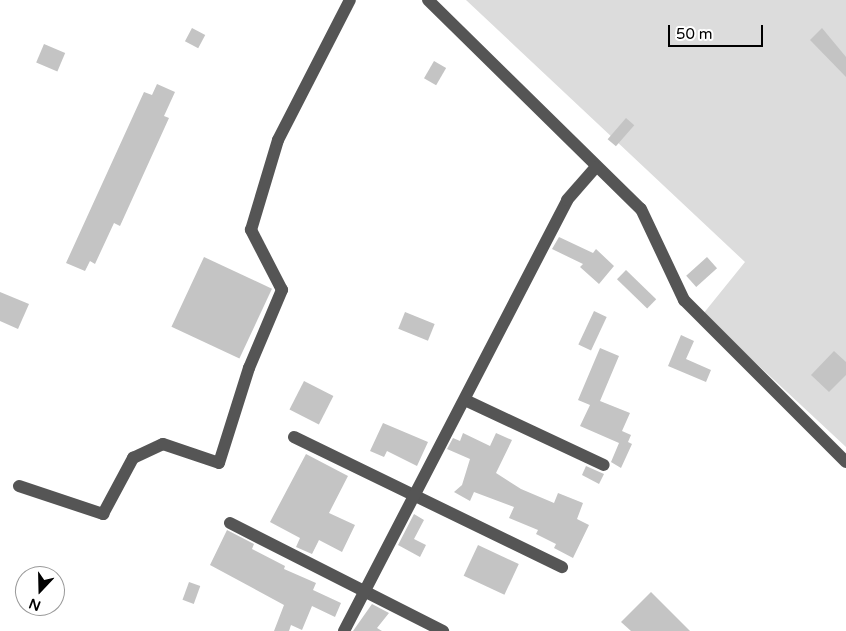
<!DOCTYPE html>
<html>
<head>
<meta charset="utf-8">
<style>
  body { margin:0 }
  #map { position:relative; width:846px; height:631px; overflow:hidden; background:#fff; font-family:"Varela Round",sans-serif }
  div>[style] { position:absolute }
  .green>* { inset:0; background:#dcdcdc }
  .building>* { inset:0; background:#c4c4c4; transform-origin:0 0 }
  .minor>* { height:12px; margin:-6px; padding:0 6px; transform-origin:6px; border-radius:6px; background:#555 }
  span { translate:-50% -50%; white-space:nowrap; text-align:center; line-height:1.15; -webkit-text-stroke:4px #fff; paint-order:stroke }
  .north { position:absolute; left:15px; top:566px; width:50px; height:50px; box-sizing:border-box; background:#fff; border:1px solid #999; border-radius:50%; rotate:201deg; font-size:14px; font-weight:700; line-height:20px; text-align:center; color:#000 }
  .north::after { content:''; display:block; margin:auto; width:18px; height:22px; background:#000; clip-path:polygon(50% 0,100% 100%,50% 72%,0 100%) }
  .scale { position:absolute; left:668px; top:25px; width:95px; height:22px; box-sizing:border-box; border:2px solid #000; border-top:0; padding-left:6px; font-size:15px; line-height:18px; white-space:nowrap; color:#000; -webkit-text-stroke:4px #fff; paint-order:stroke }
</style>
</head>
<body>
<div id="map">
  <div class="green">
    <div style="clip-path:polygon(466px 0,846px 0,846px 447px,703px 314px,745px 262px)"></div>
  </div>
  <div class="building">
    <div style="left:192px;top:28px;width:15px;height:15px;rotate:28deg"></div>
    <div style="clip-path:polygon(822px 28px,846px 57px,846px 77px,810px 40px)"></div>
    <div style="left:44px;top:44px;width:23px;height:20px;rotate:23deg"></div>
    <div style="left:434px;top:61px;width:14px;height:20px;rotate:30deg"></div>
    <div style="clip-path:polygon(157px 84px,175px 92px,164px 116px,169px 118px,120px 226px,114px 223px,95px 264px,90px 261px,85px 271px,66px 263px,144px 92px,152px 95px)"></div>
    <div style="left:626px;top:118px;width:11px;height:28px;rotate:41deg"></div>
    <div style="clip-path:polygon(559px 237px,593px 253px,596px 249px,614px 266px,599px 284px,580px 267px,583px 264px,552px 249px)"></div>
    <div style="left:204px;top:257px;width:75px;height:77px;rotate:25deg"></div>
    <div style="left:707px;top:257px;width:15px;height:28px;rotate:48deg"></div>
    <div style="left:626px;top:270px;width:42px;height:13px;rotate:44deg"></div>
    <div style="clip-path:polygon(0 292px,29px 304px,18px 329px,0 321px)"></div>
    <div style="left:594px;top:311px;width:14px;height:37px;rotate:25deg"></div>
    <div style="left:405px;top:312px;width:32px;height:18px;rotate:22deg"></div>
    <div style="clip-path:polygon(681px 335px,694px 341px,686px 359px,711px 370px,706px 382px,668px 366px)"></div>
    <div style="clip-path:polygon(600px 348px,619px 356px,600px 401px,630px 413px,622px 431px,631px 435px,628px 442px,632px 444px,621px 468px,611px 462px,619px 443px,580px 426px,590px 405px,578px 400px)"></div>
    <div style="clip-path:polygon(834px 351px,846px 362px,846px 375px,829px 392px,811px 375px)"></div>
    <div style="left:304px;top:381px;width:33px;height:32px;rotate:27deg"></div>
    <div style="clip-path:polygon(383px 423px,428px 442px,417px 466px,387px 451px,384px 457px,370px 451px)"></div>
    <div style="clip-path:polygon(463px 433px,490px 446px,496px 433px,512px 440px,496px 473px,521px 489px,554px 503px,558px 493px,583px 503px,577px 519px,589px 525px,573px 558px,554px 548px,556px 544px,536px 534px,538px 530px,509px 518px,514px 507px,474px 492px,470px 501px,454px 492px,462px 485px,470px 459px,447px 449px,453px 438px,460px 441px)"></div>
    <div style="clip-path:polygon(306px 454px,348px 476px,329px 513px,355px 525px,342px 552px,319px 540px,312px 554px,296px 547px,300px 538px,270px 522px)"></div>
    <div style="clip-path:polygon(586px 466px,604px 474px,599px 484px,582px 475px)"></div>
    <div style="clip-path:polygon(414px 514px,424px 520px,414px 539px,426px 545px,420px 557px,398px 545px)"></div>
    <div style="clip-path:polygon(227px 530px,254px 544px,252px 549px,285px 566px,284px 569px,316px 583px,313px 590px,341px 603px,335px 617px,312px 606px,302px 630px,291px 625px,289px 631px,274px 631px,284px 605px,210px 565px)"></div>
    <div style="left:478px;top:545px;width:45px;height:34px;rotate:25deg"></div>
    <div style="left:189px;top:582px;width:12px;height:19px;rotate:20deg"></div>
    <div style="clip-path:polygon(651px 592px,690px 631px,631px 631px,621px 622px)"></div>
    <div style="clip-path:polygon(372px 604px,389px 613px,377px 628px,382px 631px,353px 631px)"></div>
  </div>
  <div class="minor">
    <div style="left:428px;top:0;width:298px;rotate:44.5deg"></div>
    <div style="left:641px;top:209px;width:101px;rotate:64.7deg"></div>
    <div style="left:684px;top:300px;width:229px;rotate:45deg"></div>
    <div style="left:465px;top:400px;width:153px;rotate:25.1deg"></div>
    <div style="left:294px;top:437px;width:298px;rotate:25.9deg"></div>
    <div style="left:19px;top:486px;width:89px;rotate:18.4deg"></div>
    <div style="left:103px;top:514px;width:64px;rotate:-61.8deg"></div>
    <div style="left:133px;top:458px;width:33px;rotate:-25deg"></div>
    <div style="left:163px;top:444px;width:59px;rotate:18.7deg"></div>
    <div style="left:219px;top:463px;width:100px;rotate:-72.5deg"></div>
    <div style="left:249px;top:368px;width:85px;rotate:-67.1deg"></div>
    <div style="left:282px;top:290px;width:68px;rotate:-117.3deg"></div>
    <div style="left:251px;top:230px;width:94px;rotate:-73.3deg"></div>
    <div style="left:278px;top:140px;width:157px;rotate:-62.8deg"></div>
    <div style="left:230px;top:523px;width:239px;rotate:26.9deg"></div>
    <div style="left:344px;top:631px;width:485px;rotate:-62.6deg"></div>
    <div style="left:567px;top:200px;width:43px;rotate:-48.8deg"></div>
  </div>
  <div class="north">N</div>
  <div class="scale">50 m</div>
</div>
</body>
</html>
